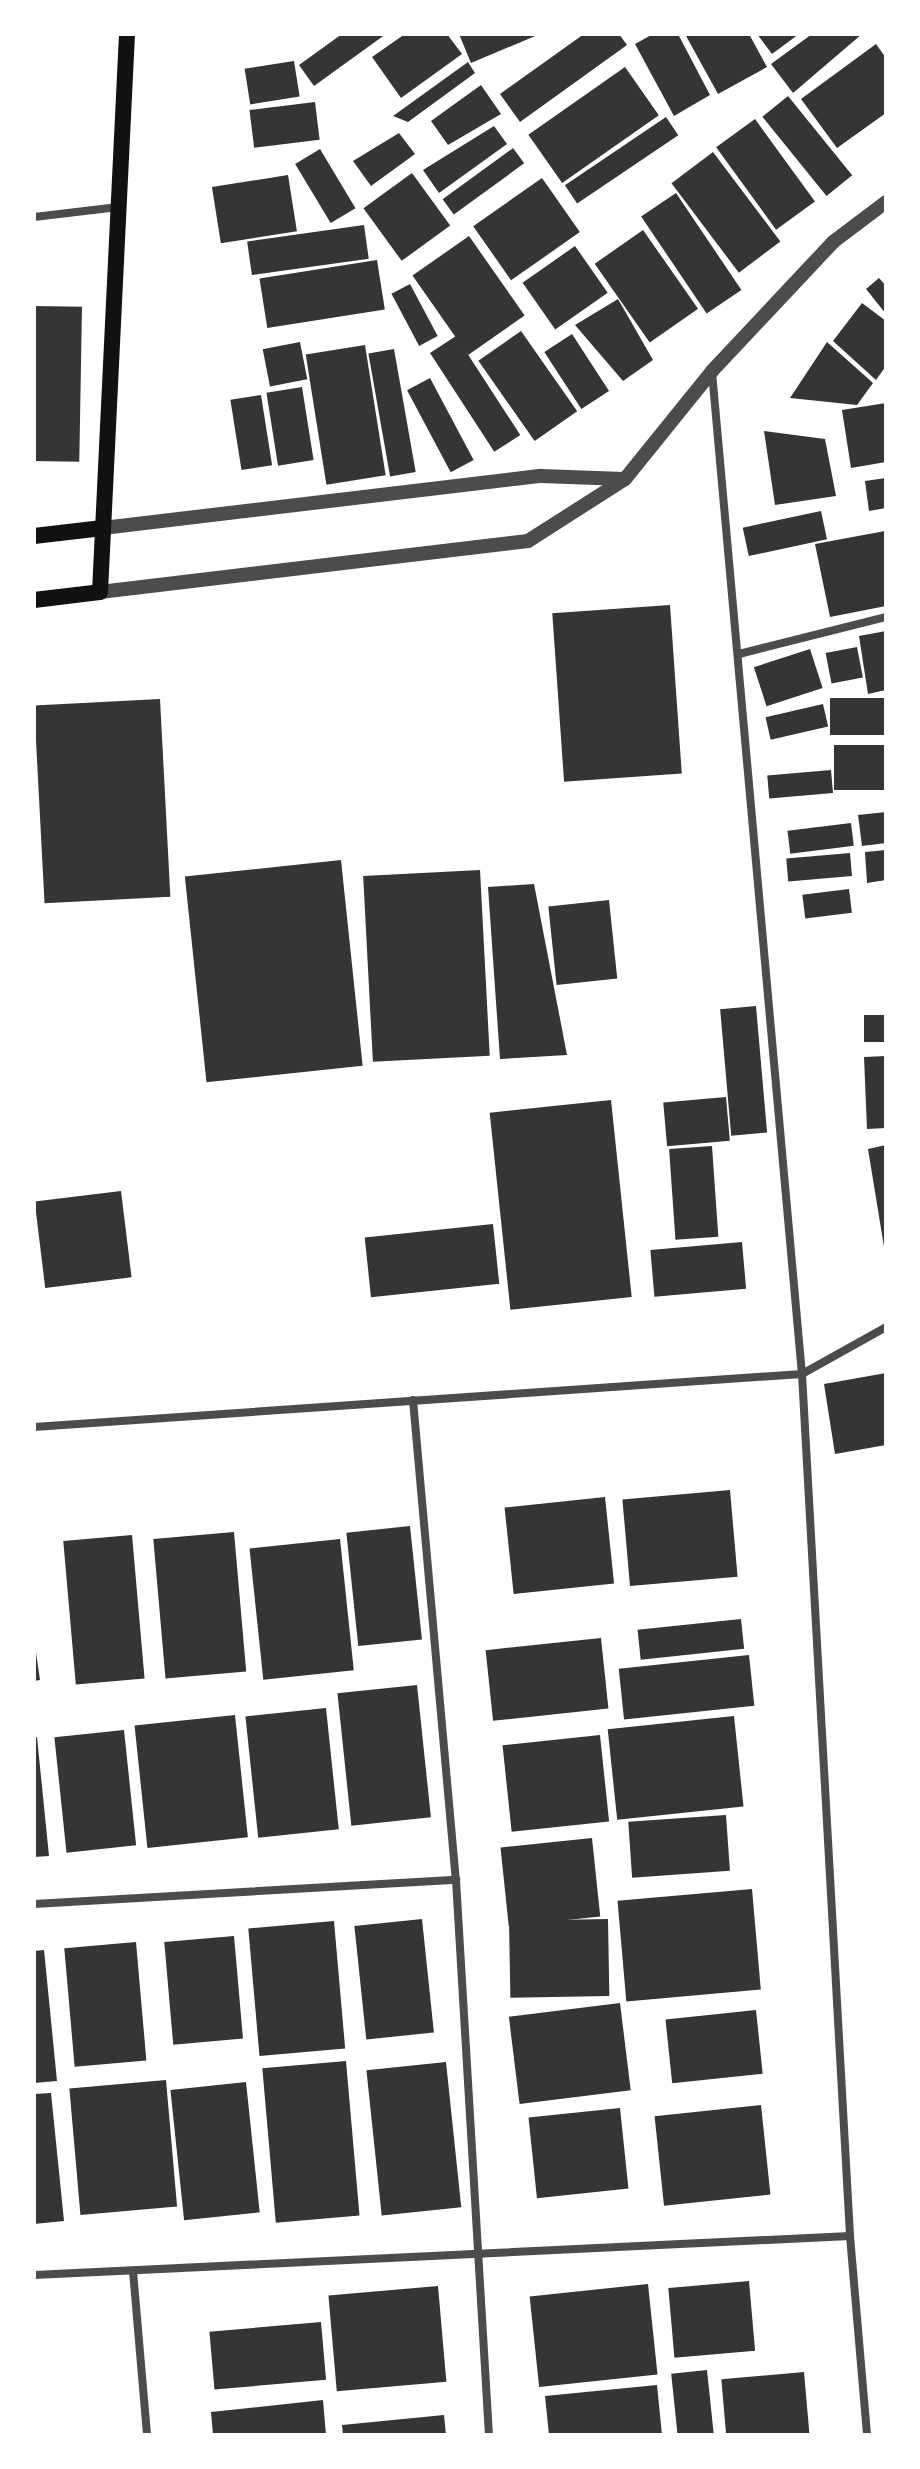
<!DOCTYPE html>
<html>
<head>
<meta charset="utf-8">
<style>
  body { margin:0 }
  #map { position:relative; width:920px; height:2469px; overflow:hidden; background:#fff; font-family:"Titillium Web",sans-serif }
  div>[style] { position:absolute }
  .building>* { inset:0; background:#353535; transform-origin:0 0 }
  .minor>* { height:8px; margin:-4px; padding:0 4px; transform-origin:4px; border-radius:4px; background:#4c4c4c }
  .tertiary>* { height:14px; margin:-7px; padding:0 7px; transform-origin:7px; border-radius:7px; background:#4c4c4c }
  .secondary>* { height:16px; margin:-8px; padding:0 8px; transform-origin:8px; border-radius:8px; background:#111 }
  span { translate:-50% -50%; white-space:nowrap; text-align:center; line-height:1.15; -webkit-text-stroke:8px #fff; paint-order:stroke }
  .frame { position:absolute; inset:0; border:36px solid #fff; pointer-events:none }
</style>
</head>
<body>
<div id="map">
  <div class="building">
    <div style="clip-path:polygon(342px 34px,386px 34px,314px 86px,299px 65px)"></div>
    <div style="clip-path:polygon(405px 34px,447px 34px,462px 54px,401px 98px,372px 57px)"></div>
    <div style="clip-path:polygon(459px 34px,540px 34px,471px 63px)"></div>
    <div style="clip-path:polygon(584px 34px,619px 34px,627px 45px,520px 122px,500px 94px)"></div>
    <div style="clip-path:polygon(653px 34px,678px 34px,710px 95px,674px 116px,635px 44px)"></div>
    <div style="clip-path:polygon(685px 34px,749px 34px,767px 67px,718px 94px)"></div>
    <div style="clip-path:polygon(757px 34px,799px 34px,772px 54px)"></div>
    <div style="clip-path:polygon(812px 34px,862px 34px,793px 93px,771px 64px)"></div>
    <div style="clip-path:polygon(876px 44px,886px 58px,886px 113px,837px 148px,801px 99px)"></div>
    <div style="left:294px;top:61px;width:36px;height:50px;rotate:81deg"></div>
    <div style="clip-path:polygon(468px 62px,475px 73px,408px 122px,393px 116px)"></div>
    <div style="left:625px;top:67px;width:59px;height:118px;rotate:55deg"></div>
    <div style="clip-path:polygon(481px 85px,501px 114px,448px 145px,431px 121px)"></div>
    <div style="left:788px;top:96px;width:102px;height:33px;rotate:51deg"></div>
    <div style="left:315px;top:102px;width:38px;height:66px;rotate:83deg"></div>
    <div style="left:666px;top:117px;width:22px;height:122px;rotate:56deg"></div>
    <div style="left:755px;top:119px;width:102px;height:48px;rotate:54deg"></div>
    <div style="clip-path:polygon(494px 126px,507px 144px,439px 193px,423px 170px)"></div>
    <div style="clip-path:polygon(399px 133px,415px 154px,371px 186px,353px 161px)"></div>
    <div style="left:513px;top:148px;width:19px;height:87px;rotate:54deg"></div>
    <div style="left:320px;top:149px;width:69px;height:29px;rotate:59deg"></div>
    <div style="left:713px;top:152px;width:112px;height:52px;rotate:53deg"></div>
    <div style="left:412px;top:173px;width:65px;height:60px;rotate:54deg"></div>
    <div style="left:288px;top:175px;width:57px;height:77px;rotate:81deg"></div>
    <div style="left:542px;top:178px;width:66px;height:84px;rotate:55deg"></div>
    <div style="left:676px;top:193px;width:117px;height:42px;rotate:56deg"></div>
    <div style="left:364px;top:225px;width:34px;height:118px;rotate:82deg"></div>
    <div style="left:643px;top:230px;width:96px;height:59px;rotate:55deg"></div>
    <div style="left:469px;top:236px;width:97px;height:69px;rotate:55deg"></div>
    <div style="left:575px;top:246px;width:57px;height:64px;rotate:55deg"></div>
    <div style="left:377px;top:260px;width:50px;height:119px;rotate:81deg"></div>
    <div style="clip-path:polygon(879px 278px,886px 286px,886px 314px,866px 289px)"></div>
    <div style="left:410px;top:284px;width:59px;height:21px;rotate:62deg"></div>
    <div style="clip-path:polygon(618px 299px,653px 360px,623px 381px,575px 325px)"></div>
    <div style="clip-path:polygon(862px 303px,886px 321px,886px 366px,876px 380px,833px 341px)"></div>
    <div style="left:34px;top:306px;width:48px;height:155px;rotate:1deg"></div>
    <div style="left:521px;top:331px;width:98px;height:52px;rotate:55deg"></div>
    <div style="left:572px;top:334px;width:68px;height:33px;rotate:57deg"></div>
    <div style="left:456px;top:336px;width:118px;height:31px;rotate:57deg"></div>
    <div style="left:300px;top:342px;width:38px;height:38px;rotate:79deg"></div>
    <div style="clip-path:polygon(827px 342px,873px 383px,857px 405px,790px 398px)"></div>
    <div style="left:365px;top:345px;width:132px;height:60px;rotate:81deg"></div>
    <div style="left:394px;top:349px;width:125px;height:26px;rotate:80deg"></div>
    <div style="left:430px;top:378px;width:93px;height:26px;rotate:62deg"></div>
    <div style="left:302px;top:387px;width:74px;height:36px;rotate:81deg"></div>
    <div style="left:261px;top:395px;width:71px;height:31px;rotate:81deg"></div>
    <div style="clip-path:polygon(886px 403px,886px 462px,851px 468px,842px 410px)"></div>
    <div style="clip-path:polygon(764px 431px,825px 439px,836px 496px,775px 505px)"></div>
    <div style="clip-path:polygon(886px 478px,886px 508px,869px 511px,865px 481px)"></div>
    <div style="left:821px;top:511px;width:29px;height:80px;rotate:78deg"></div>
    <div style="clip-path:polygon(885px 531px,886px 606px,830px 617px,815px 544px)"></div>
    <div style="left:670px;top:605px;width:169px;height:118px;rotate:86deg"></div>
    <div style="clip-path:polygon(886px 631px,886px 690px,868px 694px,859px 636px)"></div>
    <div style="left:857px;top:647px;width:31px;height:32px;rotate:79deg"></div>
    <div style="left:810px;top:649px;width:41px;height:59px;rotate:72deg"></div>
    <div style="left:886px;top:698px;width:37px;height:56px;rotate:90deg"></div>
    <div style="left:160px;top:699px;width:198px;height:126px;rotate:87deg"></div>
    <div style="left:823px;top:704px;width:23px;height:59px;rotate:77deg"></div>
    <div style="left:886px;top:745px;width:45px;height:52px;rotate:90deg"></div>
    <div style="left:831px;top:770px;width:23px;height:64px;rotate:85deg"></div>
    <div style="clip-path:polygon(886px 812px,886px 843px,862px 846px,858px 815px)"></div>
    <div style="left:851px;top:823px;width:23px;height:64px;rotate:83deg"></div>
    <div style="clip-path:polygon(886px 850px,886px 880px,867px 883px,865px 852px)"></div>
    <div style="left:850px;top:853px;width:23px;height:64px;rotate:85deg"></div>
    <div style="left:341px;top:860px;width:207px;height:157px;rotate:84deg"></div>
    <div style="left:480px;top:870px;width:186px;height:117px;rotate:87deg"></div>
    <div style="clip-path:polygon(534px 884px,567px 1055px,500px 1059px,488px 887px)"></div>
    <div style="left:849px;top:889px;width:24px;height:47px;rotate:83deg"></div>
    <div style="left:609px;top:900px;width:79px;height:61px;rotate:84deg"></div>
    <div style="left:756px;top:1006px;width:127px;height:36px;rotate:85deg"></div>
    <div style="left:864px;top:1015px;width:22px;height:27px"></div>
    <div style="clip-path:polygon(886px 1056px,886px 1128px,867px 1129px,864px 1057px)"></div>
    <div style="left:726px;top:1097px;width:44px;height:63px;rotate:85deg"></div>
    <div style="left:611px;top:1100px;width:198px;height:122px;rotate:84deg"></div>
    <div style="clip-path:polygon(886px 1145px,886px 1253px,885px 1253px,868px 1149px)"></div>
    <div style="left:712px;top:1146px;width:91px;height:43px;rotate:86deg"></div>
    <div style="left:121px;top:1191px;width:87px;height:87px;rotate:83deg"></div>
    <div style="left:493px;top:1224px;width:60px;height:129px;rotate:84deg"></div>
    <div style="left:742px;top:1242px;width:47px;height:92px;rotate:85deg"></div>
    <div style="clip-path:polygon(886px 1373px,886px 1445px,835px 1454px,824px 1384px)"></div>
    <div style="left:730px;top:1490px;width:87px;height:108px;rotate:85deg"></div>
    <div style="left:605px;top:1497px;width:87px;height:101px;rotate:84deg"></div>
    <div style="left:410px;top:1526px;width:114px;height:64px;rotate:84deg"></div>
    <div style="left:234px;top:1532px;width:140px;height:81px;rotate:85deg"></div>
    <div style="left:132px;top:1535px;width:144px;height:69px;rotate:85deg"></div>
    <div style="left:340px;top:1539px;width:132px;height:91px;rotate:84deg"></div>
    <div style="left:741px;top:1619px;width:30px;height:104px;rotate:84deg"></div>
    <div style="left:601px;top:1638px;width:71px;height:116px;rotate:84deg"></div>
    <div style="clip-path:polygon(34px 1639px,40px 1680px,34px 1681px)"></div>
    <div style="left:749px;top:1655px;width:51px;height:131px;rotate:84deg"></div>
    <div style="left:417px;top:1685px;width:133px;height:80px;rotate:84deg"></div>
    <div style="left:326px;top:1708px;width:122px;height:81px;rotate:84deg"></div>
    <div style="left:235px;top:1715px;width:123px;height:101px;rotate:84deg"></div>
    <div style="left:734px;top:1716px;width:91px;height:127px;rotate:84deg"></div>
    <div style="left:124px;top:1730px;width:116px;height:70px;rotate:84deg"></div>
    <div style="left:600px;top:1735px;width:87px;height:98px;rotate:84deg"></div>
    <div style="clip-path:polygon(37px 1737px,49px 1856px,34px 1857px,34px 1738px)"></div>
    <div style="left:726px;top:1815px;width:56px;height:98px;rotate:86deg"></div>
    <div style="left:592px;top:1838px;width:79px;height:92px;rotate:84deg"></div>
    <div style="left:752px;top:1889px;width:101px;height:135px;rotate:85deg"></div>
    <div style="left:422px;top:1919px;width:114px;height:68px;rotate:84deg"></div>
    <div style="left:608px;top:1919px;width:77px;height:99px;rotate:89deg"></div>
    <div style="left:334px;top:1921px;width:128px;height:86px;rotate:85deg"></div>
    <div style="left:234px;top:1936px;width:103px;height:70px;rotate:85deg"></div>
    <div style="left:136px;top:1942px;width:119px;height:72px;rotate:85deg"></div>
    <div style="clip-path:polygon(44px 1950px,57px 2081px,34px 2083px,34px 1951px)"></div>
    <div style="left:620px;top:2003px;width:88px;height:112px;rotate:83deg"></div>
    <div style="left:756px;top:2010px;width:64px;height:91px;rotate:84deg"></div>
    <div style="left:346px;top:2061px;width:155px;height:84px;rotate:85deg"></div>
    <div style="left:446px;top:2062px;width:146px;height:80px;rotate:84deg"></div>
    <div style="left:166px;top:2080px;width:127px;height:97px;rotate:85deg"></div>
    <div style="left:246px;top:2082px;width:131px;height:76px;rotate:84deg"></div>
    <div style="clip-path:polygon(51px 2093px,64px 2221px,34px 2224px,34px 2094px)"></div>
    <div style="left:761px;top:2105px;width:90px;height:107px;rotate:84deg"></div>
    <div style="left:620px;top:2108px;width:81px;height:92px;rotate:84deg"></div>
    <div style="left:749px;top:2281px;width:70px;height:81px;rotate:85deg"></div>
    <div style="left:648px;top:2284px;width:91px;height:119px;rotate:84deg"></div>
    <div style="left:438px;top:2286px;width:96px;height:110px;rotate:85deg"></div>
    <div style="left:321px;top:2322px;width:58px;height:112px;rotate:85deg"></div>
    <div style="left:707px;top:2370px;width:65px;height:36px;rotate:84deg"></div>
    <div style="left:804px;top:2372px;width:63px;height:83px;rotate:85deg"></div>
    <div style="clip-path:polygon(657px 2385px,662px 2435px,549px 2435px,545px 2396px)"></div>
    <div style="clip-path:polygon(323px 2400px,326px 2435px,213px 2435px,211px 2412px)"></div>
    <div style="clip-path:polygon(444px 2415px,446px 2435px,343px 2435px,342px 2425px)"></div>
  </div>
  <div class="minor">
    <div style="left:34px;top:217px;width:85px;rotate:-6.8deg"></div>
    <div style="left:712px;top:372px;width:1006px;rotate:84.87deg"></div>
    <div style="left:802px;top:1374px;width:863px;rotate:86.81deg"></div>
    <div style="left:850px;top:2236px;width:200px;rotate:85.1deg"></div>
    <div style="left:739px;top:654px;width:152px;rotate:-14.1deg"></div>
    <div style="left:413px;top:1400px;width:482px;rotate:84.9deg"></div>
    <div style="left:456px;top:1880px;width:556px;rotate:86.6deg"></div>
    <div style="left:34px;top:1427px;width:770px;rotate:-3.95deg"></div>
    <div style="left:802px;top:1374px;width:96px;rotate:-29.2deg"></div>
    <div style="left:34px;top:1904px;width:423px;rotate:-3.3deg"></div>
    <div style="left:133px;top:2271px;width:165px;rotate:85.1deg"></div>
    <div style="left:34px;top:2275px;width:817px;rotate:-2.74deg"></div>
  </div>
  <div class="tertiary">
    <div style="left:103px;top:528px;width:441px;rotate:-6.8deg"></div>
    <div style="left:541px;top:476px;width:83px;rotate:2.1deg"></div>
    <div style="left:100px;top:592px;width:431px;rotate:-6.8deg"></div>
    <div style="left:528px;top:541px;width:115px;rotate:-32.6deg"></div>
    <div style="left:625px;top:479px;width:139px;rotate:-51.1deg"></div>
    <div style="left:712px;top:371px;width:177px;rotate:-46.8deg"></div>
    <div style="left:833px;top:242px;width:66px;rotate:-37deg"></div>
  </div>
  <div class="secondary">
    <div style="left:34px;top:536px;width:69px;rotate:-6.6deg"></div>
    <div style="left:34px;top:600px;width:66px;rotate:-6.9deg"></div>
    <div style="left:100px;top:592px;width:559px;rotate:-87.23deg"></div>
  </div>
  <div class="frame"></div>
</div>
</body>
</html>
